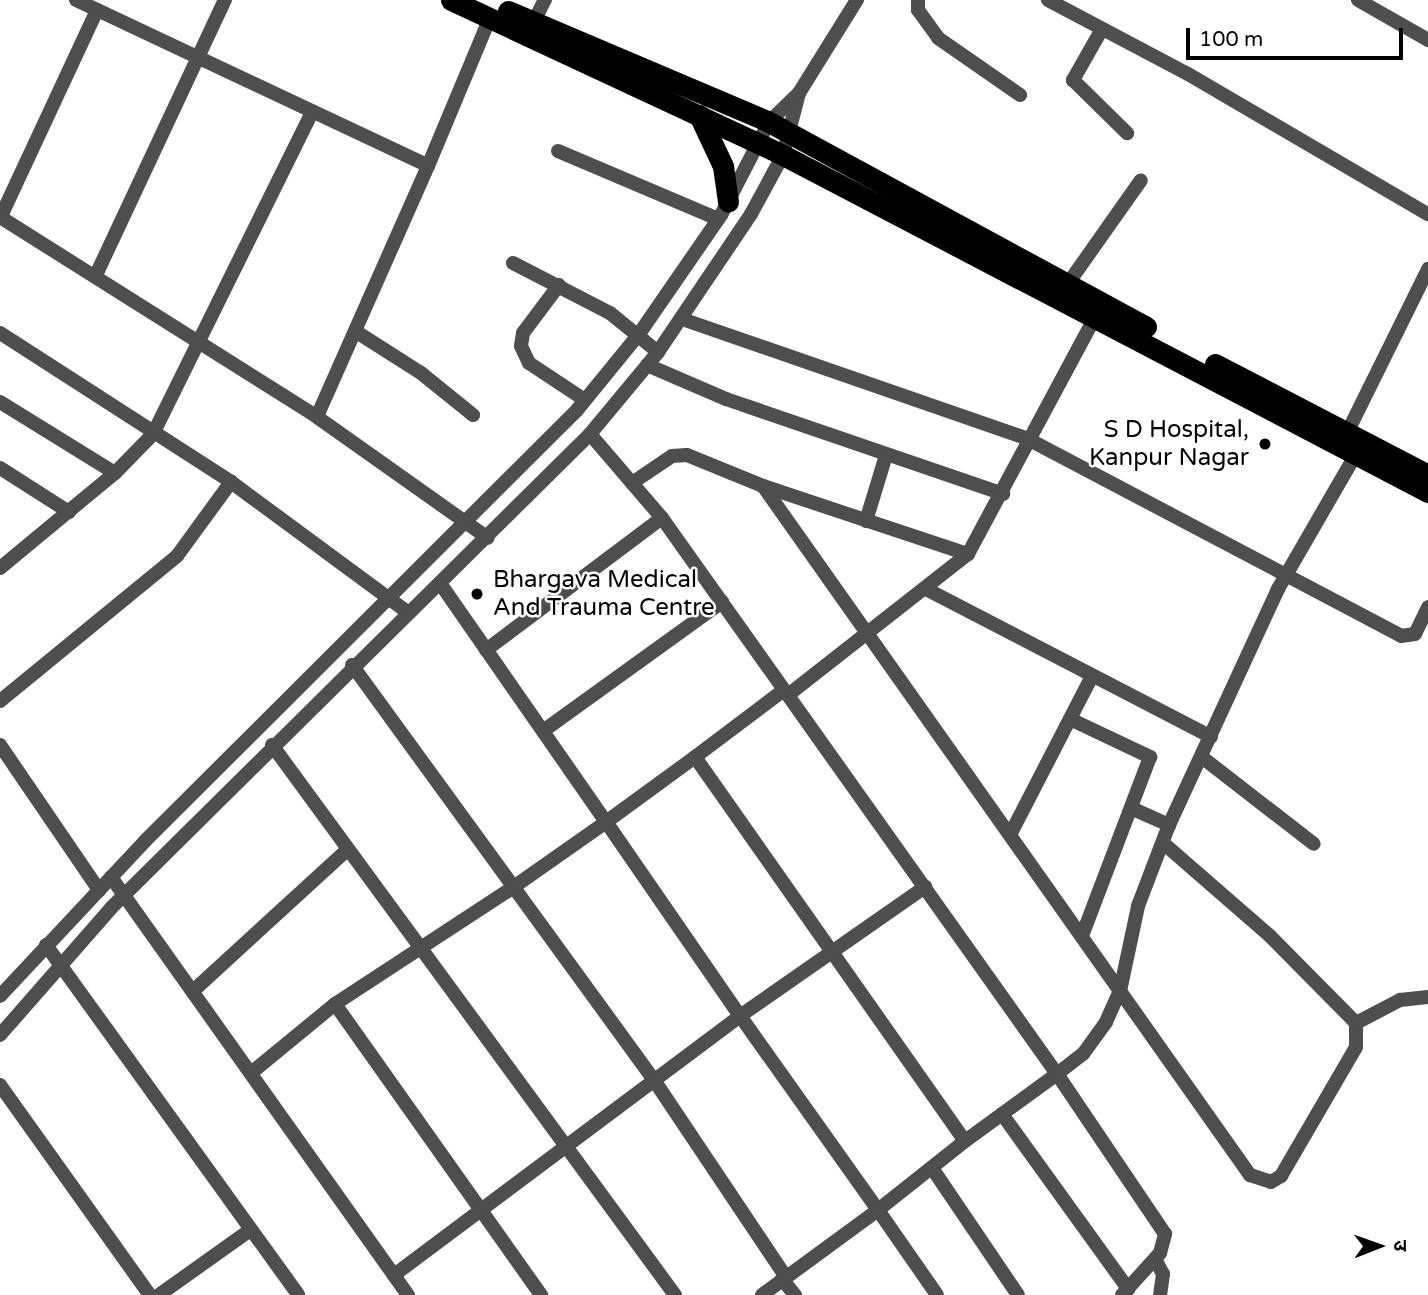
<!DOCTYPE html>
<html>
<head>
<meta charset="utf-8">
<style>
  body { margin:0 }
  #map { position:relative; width:1428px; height:1295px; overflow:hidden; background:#fff; font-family:"Varela Round","Noto Sans Devanagari",sans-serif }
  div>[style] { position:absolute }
  .minor>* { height:14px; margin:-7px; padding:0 7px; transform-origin:7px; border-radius:7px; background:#4e4e4e }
  .highway>* { height:21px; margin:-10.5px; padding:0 10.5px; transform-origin:10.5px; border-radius:10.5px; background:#000 }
  .dots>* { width:19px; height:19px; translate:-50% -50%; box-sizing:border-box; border:4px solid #fff; border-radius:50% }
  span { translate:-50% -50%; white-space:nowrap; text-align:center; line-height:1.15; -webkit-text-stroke:5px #fff; paint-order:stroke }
  .poi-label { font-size:24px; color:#000 }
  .right { translate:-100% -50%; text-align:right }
  .left { translate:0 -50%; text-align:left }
  .north { position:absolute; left:1344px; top:1211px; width:70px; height:70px; -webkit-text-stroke:5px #fff; paint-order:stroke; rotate:89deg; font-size:19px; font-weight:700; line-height:28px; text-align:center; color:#000 }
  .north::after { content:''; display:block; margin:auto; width:24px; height:32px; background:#000; clip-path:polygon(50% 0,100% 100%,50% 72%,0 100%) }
  .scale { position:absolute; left:1186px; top:28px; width:217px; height:32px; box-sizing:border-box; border:4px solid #000; border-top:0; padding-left:9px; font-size:21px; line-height:24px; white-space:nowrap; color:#000; -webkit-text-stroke:5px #fff; paint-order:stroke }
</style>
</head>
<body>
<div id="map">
  <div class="minor">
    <div style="left:76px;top:0;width:389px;rotate:25.2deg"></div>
    <div style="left:428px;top:166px;width:274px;rotate:113.9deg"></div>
    <div style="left:317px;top:417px;width:209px;rotate:35.3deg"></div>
    <div style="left:918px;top:0;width:10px;rotate:90deg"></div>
    <div style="left:918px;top:10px;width:34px;rotate:54deg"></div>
    <div style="left:938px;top:38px;width:100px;rotate:34.8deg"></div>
    <div style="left:1048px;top:0;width:158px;rotate:27.9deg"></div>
    <div style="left:1188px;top:74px;width:278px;rotate:30.3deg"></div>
    <div style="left:1358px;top:0;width:81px;rotate:29.7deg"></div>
    <div style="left:530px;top:29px;width:33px;rotate:-63deg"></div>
    <div style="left:1102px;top:29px;width:59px;rotate:119.6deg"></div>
    <div style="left:1073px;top:80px;width:76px;rotate:44.5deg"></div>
    <div style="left:558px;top:151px;width:174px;rotate:23deg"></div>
    <div style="left:428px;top:166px;width:160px;rotate:-67.3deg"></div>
    <div style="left:2px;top:214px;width:225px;rotate:-65deg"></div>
    <div style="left:0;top:217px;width:375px;rotate:32.2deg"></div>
    <div style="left:513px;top:263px;width:109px;rotate:27.3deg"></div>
    <div style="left:610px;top:313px;width:62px;rotate:39.1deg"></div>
    <div style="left:96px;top:275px;width:304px;rotate:-64.9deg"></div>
    <div style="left:559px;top:285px;width:60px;rotate:126.9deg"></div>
    <div style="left:523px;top:333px;width:13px;rotate:99deg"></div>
    <div style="left:521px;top:346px;width:19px;rotate:65deg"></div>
    <div style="left:529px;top:363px;width:67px;rotate:33.5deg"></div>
    <div style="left:1067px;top:285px;width:128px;rotate:-54.8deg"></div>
    <div style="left:682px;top:319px;width:364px;rotate:19.1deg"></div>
    <div style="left:1026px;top:438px;width:424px;rotate:27.8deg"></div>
    <div style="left:1401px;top:636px;width:14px;rotate:-8deg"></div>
    <div style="left:1415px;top:634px;width:30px;rotate:-64deg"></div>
    <div style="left:355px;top:331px;width:78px;rotate:32.5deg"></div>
    <div style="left:421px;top:373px;width:67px;rotate:38.9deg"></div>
    <div style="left:0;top:333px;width:275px;rotate:32.8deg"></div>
    <div style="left:231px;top:482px;width:221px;rotate:36.4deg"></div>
    <div style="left:647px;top:365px;width:86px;rotate:23.3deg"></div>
    <div style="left:726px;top:399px;width:293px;rotate:18.9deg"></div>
    <div style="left:0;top:402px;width:135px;rotate:31.7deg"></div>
    <div style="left:1348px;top:431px;width:181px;rotate:-63.7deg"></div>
    <div style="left:590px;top:434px;width:111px;rotate:49.4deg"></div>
    <div style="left:662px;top:518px;width:682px;rotate:54.61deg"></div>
    <div style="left:1057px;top:1074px;width:114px;rotate:143.9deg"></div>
    <div style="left:0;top:468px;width:82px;rotate:32.5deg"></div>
    <div style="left:632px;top:483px;width:48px;rotate:-34deg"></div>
    <div style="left:672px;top:456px;width:15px;rotate:-4deg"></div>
    <div style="left:687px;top:455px;width:82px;rotate:22.2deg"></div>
    <div style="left:763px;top:486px;width:844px;rotate:54.75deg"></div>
    <div style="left:1250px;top:1175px;width:22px;rotate:18deg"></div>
    <div style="left:1271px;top:1182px;width:12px;rotate:-31deg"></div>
    <div style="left:1281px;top:1176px;width:149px;rotate:-59.8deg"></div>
    <div style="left:1356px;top:1047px;width:24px;rotate:-90deg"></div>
    <div style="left:1356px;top:1023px;width:122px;rotate:-134.7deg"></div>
    <div style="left:1270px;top:936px;width:142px;rotate:-139deg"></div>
    <div style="left:763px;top:486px;width:216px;rotate:18.4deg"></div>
    <div style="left:866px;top:521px;width:69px;rotate:-73.1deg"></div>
    <div style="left:0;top:568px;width:149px;rotate:-39.6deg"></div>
    <div style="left:115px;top:473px;width:54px;rotate:-45.7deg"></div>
    <div style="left:153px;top:434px;width:359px;rotate:-63.7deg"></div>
    <div style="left:926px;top:589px;width:321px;rotate:27.4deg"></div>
    <div style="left:486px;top:650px;width:220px;rotate:-36.9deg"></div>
    <div style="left:352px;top:665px;width:513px;rotate:53.96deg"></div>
    <div style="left:654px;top:1080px;width:237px;rotate:56.2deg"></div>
    <div style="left:788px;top:695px;width:229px;rotate:-38.1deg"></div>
    <div style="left:968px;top:554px;width:269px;rotate:-61.8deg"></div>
    <div style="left:0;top:701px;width:229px;rotate:-39.3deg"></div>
    <div style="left:177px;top:556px;width:92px;rotate:-53.9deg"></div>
    <div style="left:1070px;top:719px;width:89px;rotate:25.4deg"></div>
    <div style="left:1150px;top:757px;width:191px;rotate:110.8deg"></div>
    <div style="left:543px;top:731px;width:221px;rotate:-35.8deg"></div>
    <div style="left:0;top:745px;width:176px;rotate:55.7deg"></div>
    <div style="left:272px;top:745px;width:682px;rotate:53.77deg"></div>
    <div style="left:695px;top:757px;width:111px;rotate:-37deg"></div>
    <div style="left:1203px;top:758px;width:140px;rotate:37.8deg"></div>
    <div style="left:1131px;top:808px;width:42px;rotate:24.1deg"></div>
    <div style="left:1011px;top:833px;width:177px;rotate:-62.7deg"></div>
    <div style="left:111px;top:877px;width:513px;rotate:54.61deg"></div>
    <div style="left:46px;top:945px;width:431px;rotate:54.2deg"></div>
    <div style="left:193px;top:991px;width:209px;rotate:-42.5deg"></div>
    <div style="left:0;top:996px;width:212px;rotate:-46.9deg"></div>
    <div style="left:145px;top:841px;width:610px;rotate:-44.93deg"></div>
    <div style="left:577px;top:410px;width:98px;rotate:-50.8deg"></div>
    <div style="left:639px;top:334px;width:145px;rotate:-55.4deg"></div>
    <div style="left:721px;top:215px;width:105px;rotate:-62.7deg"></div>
    <div style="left:769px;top:122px;width:42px;rotate:-44deg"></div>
    <div style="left:335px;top:1004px;width:357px;rotate:54.7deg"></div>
    <div style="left:1356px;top:1023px;width:50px;rotate:-27.6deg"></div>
    <div style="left:1400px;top:1000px;width:28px;rotate:-6deg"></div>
    <div style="left:0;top:1035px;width:169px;rotate:-48.8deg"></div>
    <div style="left:111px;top:908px;width:674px;rotate:-44.7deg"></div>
    <div style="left:590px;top:434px;width:107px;rotate:-50.3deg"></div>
    <div style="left:658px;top:352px;width:166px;rotate:-56deg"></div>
    <div style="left:751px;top:214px;width:67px;rotate:-61.5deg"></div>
    <div style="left:783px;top:155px;width:64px;rotate:-75.5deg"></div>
    <div style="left:799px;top:93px;width:110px;rotate:-58.1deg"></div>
    <div style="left:251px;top:1073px;width:109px;rotate:-39.4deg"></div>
    <div style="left:335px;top:1004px;width:215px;rotate:-33.2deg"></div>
    <div style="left:515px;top:886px;width:111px;rotate:-35.1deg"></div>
    <div style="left:606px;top:822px;width:110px;rotate:-36.1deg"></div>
    <div style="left:695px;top:757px;width:469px;rotate:54.9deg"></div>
    <div style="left:965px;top:1141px;width:111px;rotate:141.6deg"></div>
    <div style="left:878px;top:1210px;width:238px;rotate:-125.4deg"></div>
    <div style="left:740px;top:1016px;width:236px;rotate:-124.6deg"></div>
    <div style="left:606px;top:822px;width:291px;rotate:-124.8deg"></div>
    <div style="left:0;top:1085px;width:258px;rotate:54.5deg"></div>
    <div style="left:1002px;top:1114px;width:216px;rotate:54.2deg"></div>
    <div style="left:932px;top:1168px;width:153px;rotate:55.9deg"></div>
    <div style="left:1155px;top:1259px;width:17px;rotate:62deg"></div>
    <div style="left:1163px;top:1274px;width:21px;rotate:98deg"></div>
    <div style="left:394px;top:1275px;width:432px;rotate:-36.8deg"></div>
    <div style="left:740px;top:1016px;width:226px;rotate:-34.9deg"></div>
    <div style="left:782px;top:1279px;width:21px;rotate:51deg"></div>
    <div style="left:159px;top:1295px;width:112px;rotate:-35.5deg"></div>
    <div style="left:762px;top:1295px;width:144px;rotate:-36.2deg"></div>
    <div style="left:878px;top:1210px;width:103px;rotate:55.2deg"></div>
    <div style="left:1122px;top:1295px;width:57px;rotate:-47.9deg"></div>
    <div style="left:1160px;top:1253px;width:20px;rotate:-75deg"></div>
    <div style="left:1165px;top:1234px;width:193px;rotate:-124deg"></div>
    <div style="left:1057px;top:1074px;width:33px;rotate:-38deg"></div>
    <div style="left:1083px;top:1054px;width:39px;rotate:-54deg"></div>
    <div style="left:1106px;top:1022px;width:34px;rotate:-66deg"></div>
    <div style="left:1120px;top:991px;width:87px;rotate:-78deg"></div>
    <div style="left:1138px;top:906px;width:87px;rotate:-69.1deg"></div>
    <div style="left:1169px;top:825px;width:260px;rotate:-65.2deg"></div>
    <div style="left:1278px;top:589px;width:156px;rotate:-60deg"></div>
  </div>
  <div class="highway">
    <div style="left:451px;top:0;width:366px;rotate:25deg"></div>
    <div style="left:783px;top:155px;width:728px;rotate:27.59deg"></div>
    <div style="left:508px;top:11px;width:284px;rotate:23deg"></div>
    <div style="left:769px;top:122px;width:429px;rotate:28.5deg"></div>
    <div style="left:699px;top:115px;width:56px;rotate:64.8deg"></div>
    <div style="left:723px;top:166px;width:36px;rotate:82deg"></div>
    <div style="left:1215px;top:364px;width:240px;rotate:27.5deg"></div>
  </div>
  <div class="dots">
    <div style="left:1265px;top:444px;background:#000"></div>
    <div style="left:477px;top:594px;background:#000"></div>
  </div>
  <div class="poi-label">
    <span class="right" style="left:1249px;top:444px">S D Hospital,<br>Kanpur Nagar</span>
    <span class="left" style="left:493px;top:594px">Bhargava Medical<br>And Trauma Centre</span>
  </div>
  <div class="north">उ</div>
  <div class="scale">100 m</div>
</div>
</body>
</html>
